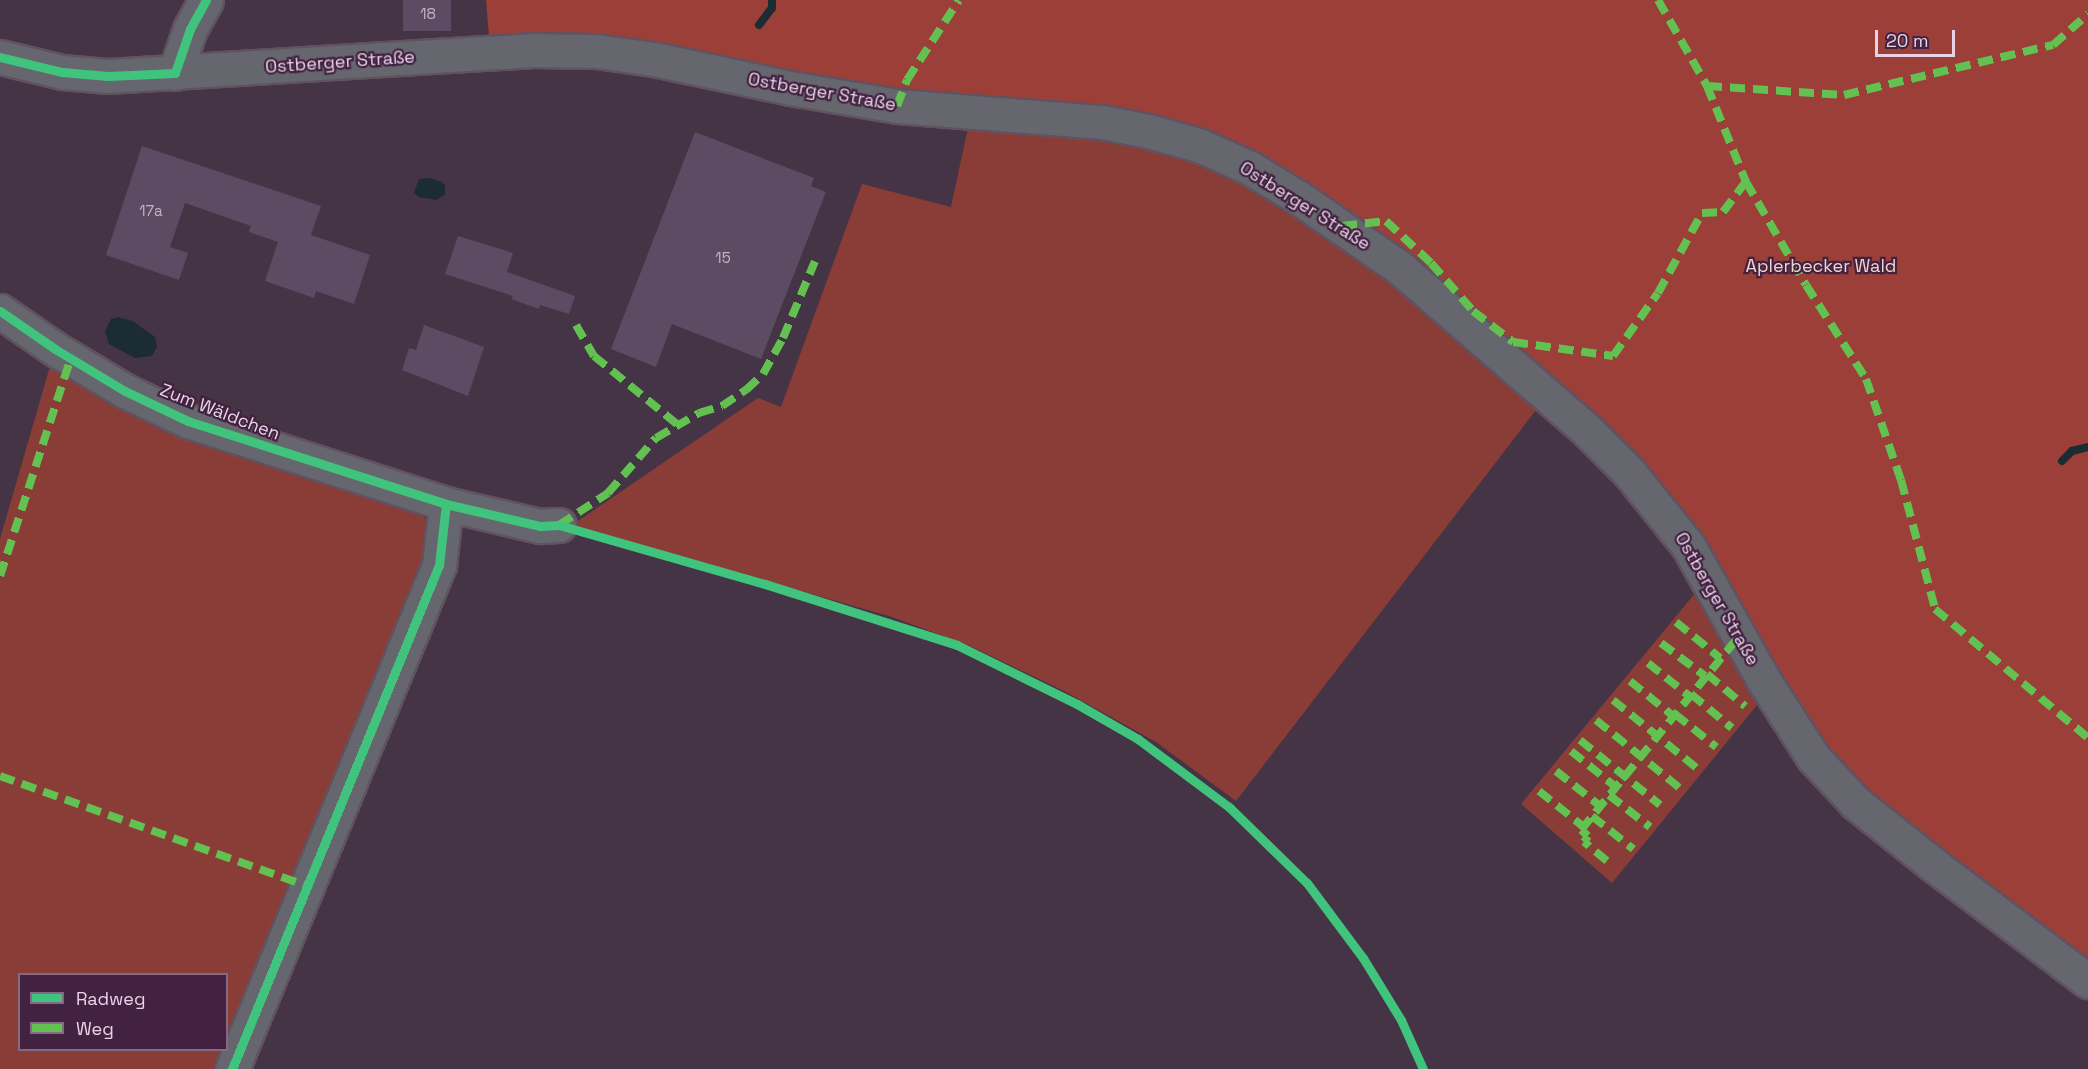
<!DOCTYPE html>
<html>
<head>
<meta charset="utf-8">
<style>
  body { margin:0 }
  #map { position:relative; width:2088px; height:1069px; overflow:hidden; background:#453445; font-family:"Space Grotesk",sans-serif }
  div>[style] { position:absolute }
  .green>* { inset:0; background:#8a3d36 }
  .forest>* { inset:0; background:#9b3f38 }
  .water>* { inset:0; background:#1b2d32 }
  .stream>* { height:8px; margin:-4px; padding:0 4px; transform-origin:4px; border-radius:4px; background:#1b2d32 }
  .building>* { inset:0; background:#5d4b64; transform-origin:0 0 }
  .roads { filter:drop-shadow(2px 0 #615260) drop-shadow(-2px 0 #615260) drop-shadow(0 2px #615260) drop-shadow(0 -2px #615260) }
  .minor>* { height:33px; margin:-16.5px; padding:0 16.5px; transform-origin:16.5px; border-radius:16.5px; background:#66666f }
  .quiet>* { height:8px; margin-top:-4px; transform-origin:0; background:repeating-linear-gradient(90deg,#63c152 0 15px,transparent 0 23px) }
  .cycleway>* { height:9px; margin:-4.5px; padding:0 4.5px; transform-origin:4.5px; border-radius:4.5px; background:#40c37c }
  span { translate:-50% -50%; white-space:nowrap; text-align:center; line-height:1.15; -webkit-text-stroke:4.5px #422240; paint-order:stroke }
  .number-label { font-size:15px; color:#c5b1c6 }
  .number-label span { -webkit-text-stroke-width:0 }
  .street-label { font-size:18px; color:#e8d3e6 }
  .park-label { font-size:18px; color:#f0d3ce }
  .legend { position:absolute; left:18px; top:973px; width:210px; height:78px; box-sizing:border-box; background:#422240; border:2px solid #846982; margin:0; padding:8px 10px; list-style:none; font-size:18px; color:#e8d3e6 }
  .legend li { display:flex; align-items:center; gap:12px; height:30px }
  .legend b { width:30px; border:2px solid #846982 }
  .scale { position:absolute; left:1875px; top:30px; width:80px; height:27px; box-sizing:border-box; border:3px solid #e8d3e6; border-top:0; padding-left:8px; font-size:18px; line-height:21px; white-space:nowrap; color:#e8d3e6; -webkit-text-stroke:4px #422240; paint-order:stroke }
</style>
</head>
<body>
<div id="map">
  <div class="green">
    <div style="clip-path:polygon(970px 118px,1145px 134px,1339px 228px,1539px 406px,1236px 801px,1156px 742px,1064px 691px,968px 645px,892px 617px,572px 525px,758px 398px,781px 407px,862px 184px,951px 207px)"></div>
    <div style="clip-path:polygon(55px 349px,412px 504px,430px 524px,429px 564px,227px 1037px,226px 974px,20px 974px,20px 1050px,221px 1050px,213px 1069px,0 1069px,0 539px)"></div>
    <div style="clip-path:polygon(1701px 586px,1727px 650px,1757px 705px,1612px 883px,1521px 804px)"></div>
  </div>
  <div class="forest">
    <div style="clip-path:polygon(486px 0,2088px 0,2088px 975px,1860px 799px,1664px 504px,1250px 163px,489px 36px)"></div>
  </div>
  <div class="water">
    <div style="clip-path:polygon(429px 178px,442px 182px,445px 186px,445px 195px,436px 200px,419px 197px,414px 193px,419px 179px)"></div>
    <div style="clip-path:polygon(118px 317px,133px 321px,155px 337px,157px 347px,152px 356px,135px 358px,109px 344px,105px 331px,111px 319px)"></div>
  </div>
  <div class="stream">
    <div style="left:759px;top:25px;width:21px;rotate:-53deg"></div>
    <div style="left:772px;top:8px;width:8px;rotate:-90deg"></div>
    <div style="left:2062px;top:461px;width:14px;rotate:-45deg"></div>
    <div style="left:2072px;top:451px;width:16px;rotate:-14deg"></div>
  </div>
  <div class="building">
    <div style="left:403px;top:0;width:48px;height:31px"></div>
    <div style="clip-path:polygon(695px 132px,814px 178px,811px 186px,826px 192px,761px 359px,672px 324px,656px 367px,611px 349px)"></div>
    <div style="clip-path:polygon(142px 146px,321px 206px,311px 235px,370px 255px,354px 304px,316px 291px,314px 298px,265px 281px,278px 242px,249px 232px,251px 226px,185px 203px,170px 247px,188px 253px,179px 280px,106px 255px)"></div>
    <div style="clip-path:polygon(458px 236px,513px 253px,507px 272px,575px 296px,569px 314px,540px 305px,539px 309px,511px 299px,513px 296px,445px 274px)"></div>
    <div style="clip-path:polygon(424px 325px,484px 347px,468px 396px,402px 370px,409px 348px,416px 350px)"></div>
  </div>
  <div class="roads">
    <div class="minor">
      <div style="left:0;top:57px;width:64px;rotate:13.6deg"></div>
      <div style="left:62px;top:72px;width:46px;rotate:5deg"></div>
      <div style="left:108px;top:76px;width:427px;rotate:-3.5deg"></div>
      <div style="left:534px;top:50px;width:62px;rotate:0.9deg"></div>
      <div style="left:596px;top:51px;width:59px;rotate:7.9deg"></div>
      <div style="left:654px;top:59px;width:139px;rotate:12deg"></div>
      <div style="left:790px;top:88px;width:109px;rotate:9.5deg"></div>
      <div style="left:897px;top:106px;width:206px;rotate:4.5deg"></div>
      <div style="left:1102px;top:122px;width:47px;rotate:11.1deg"></div>
      <div style="left:1148px;top:131px;width:53px;rotate:15.4deg"></div>
      <div style="left:1199px;top:145px;width:56px;rotate:24.3deg"></div>
      <div style="left:1250px;top:168px;width:57px;rotate:31.5deg"></div>
      <div style="left:1299px;top:198px;width:123px;rotate:34.7deg"></div>
      <div style="left:1400px;top:268px;width:247px;rotate:40.9deg"></div>
      <div style="left:1587px;top:430px;width:59px;rotate:45deg"></div>
      <div style="left:1629px;top:472px;width:96px;rotate:51.3deg"></div>
      <div style="left:1689px;top:547px;width:151px;rotate:60.7deg"></div>
      <div style="left:1763px;top:679px;width:93px;rotate:57.3deg"></div>
      <div style="left:1813px;top:757px;width:63px;rotate:46.9deg"></div>
      <div style="left:1856px;top:803px;width:100px;rotate:38.5deg"></div>
      <div style="left:1934px;top:865px;width:193px;rotate:37deg"></div>
      <div style="left:175px;top:73px;width:46px;rotate:-71.2deg"></div>
      <div style="left:190px;top:29px;width:33px;rotate:-61deg"></div>
      <div style="left:0;top:311px;width:67px;rotate:34.6deg"></div>
      <div style="left:55px;top:349px;width:82px;rotate:31deg"></div>
      <div style="left:125px;top:391px;width:70px;rotate:25.5deg"></div>
      <div style="left:188px;top:421px;width:271px;rotate:17.8deg"></div>
      <div style="left:446px;top:504px;width:97px;rotate:13.2deg"></div>
      <div style="left:540px;top:526px;width:19px;rotate:-3deg"></div>
      <div style="left:232px;top:1069px;width:545px;rotate:-67.67deg"></div>
      <div style="left:439px;top:565px;width:61px;rotate:-83.5deg"></div>
    </div>
  </div>
  <div class="quiet">
    <div style="left:1658px;top:0;width:99px;rotate:60.3deg"></div>
    <div style="left:1707px;top:86px;width:104px;rotate:67.9deg"></div>
    <div style="left:1746px;top:182px;width:119px;rotate:59.8deg"></div>
    <div style="left:1806px;top:285px;width:112px;rotate:57.4deg"></div>
    <div style="left:1866px;top:379px;width:107px;rotate:70.9deg"></div>
    <div style="left:1901px;top:480px;width:133px;rotate:75.2deg"></div>
    <div style="left:1935px;top:609px;width:200px;rotate:40.1deg"></div>
    <div style="left:1707px;top:86px;width:137px;rotate:3.8deg"></div>
    <div style="left:1844px;top:95px;width:215px;rotate:-13.5deg"></div>
    <div style="left:2053px;top:45px;width:47px;rotate:-41.5deg"></div>
    <div style="left:897px;top:106px;width:28px;rotate:-69deg"></div>
    <div style="left:907px;top:80px;width:95px;rotate:-57deg"></div>
    <div style="left:1342px;top:226px;width:44px;rotate:-6.5deg"></div>
    <div style="left:1386px;top:221px;width:62px;rotate:43deg"></div>
    <div style="left:1431px;top:263px;width:64px;rotate:48.8deg"></div>
    <div style="left:1473px;top:311px;width:51px;rotate:37.8deg"></div>
    <div style="left:1513px;top:342px;width:101px;rotate:8deg"></div>
    <div style="left:1613px;top:356px;width:77px;rotate:-54.5deg"></div>
    <div style="left:1658px;top:293px;width:91px;rotate:-61.2deg"></div>
    <div style="left:1702px;top:213px;width:21px;rotate:-3deg"></div>
    <div style="left:1723px;top:212px;width:38px;rotate:-53deg"></div>
    <div style="left:576px;top:325px;width:36px;rotate:60deg"></div>
    <div style="left:594px;top:356px;width:109px;rotate:39.4deg"></div>
    <div style="left:559px;top:525px;width:59px;rotate:-33.1deg"></div>
    <div style="left:608px;top:493px;width:73px;rotate:-48.9deg"></div>
    <div style="left:656px;top:438px;width:50px;rotate:-30.2deg"></div>
    <div style="left:699px;top:413px;width:24px;rotate:-17deg"></div>
    <div style="left:722px;top:406px;width:29px;rotate:-34deg"></div>
    <div style="left:746px;top:390px;width:23px;rotate:-43deg"></div>
    <div style="left:763px;top:374px;width:41px;rotate:-60.9deg"></div>
    <div style="left:783px;top:338px;width:83px;rotate:-67.4deg"></div>
    <div style="left:0;top:576px;width:229px;rotate:-72deg"></div>
    <div style="left:1676px;top:622px;width:57px;rotate:39.3deg"></div>
    <div style="left:1661px;top:643px;width:55px;rotate:36.9deg"></div>
    <div style="left:1648px;top:663px;width:53px;rotate:38.8deg"></div>
    <div style="left:1707px;top:674px;width:50px;rotate:40.1deg"></div>
    <div style="left:1630px;top:681px;width:55px;rotate:39.1deg"></div>
    <div style="left:1691px;top:694px;width:53px;rotate:39.7deg"></div>
    <div style="left:1613px;top:700px;width:111px;rotate:39.1deg"></div>
    <div style="left:1675px;top:714px;width:53px;rotate:38.8deg"></div>
    <div style="left:1596px;top:720px;width:111px;rotate:39.1deg"></div>
    <div style="left:1580px;top:740px;width:103px;rotate:39.1deg"></div>
    <div style="left:1571px;top:751px;width:58px;rotate:38.7deg"></div>
    <div style="left:1556px;top:771px;width:56px;rotate:38.5deg"></div>
    <div style="left:0;top:776px;width:326px;rotate:19.7deg"></div>
    <div style="left:1539px;top:791px;width:58px;rotate:38.7deg"></div>
    <div style="left:1609px;top:795px;width:52px;rotate:38deg"></div>
    <div style="left:1592px;top:816px;width:53px;rotate:38.8deg"></div>
    <div style="left:1607px;top:861px;width:30px;rotate:-140deg"></div>
    <div style="left:1584px;top:842px;width:7px;rotate:-56deg"></div>
    <div style="left:1588px;top:836px;width:9px;rotate:-139deg"></div>
    <div style="left:1581px;top:830px;width:250px;rotate:-50.8deg"></div>
  </div>
  <div class="cycleway">
    <div style="left:0;top:57px;width:64px;rotate:13.6deg"></div>
    <div style="left:62px;top:72px;width:46px;rotate:5deg"></div>
    <div style="left:108px;top:76px;width:67px;rotate:-2.6deg"></div>
    <div style="left:175px;top:73px;width:46px;rotate:-71.2deg"></div>
    <div style="left:190px;top:29px;width:33px;rotate:-61deg"></div>
    <div style="left:0;top:311px;width:67px;rotate:34.6deg"></div>
    <div style="left:55px;top:349px;width:82px;rotate:31deg"></div>
    <div style="left:125px;top:391px;width:70px;rotate:25.5deg"></div>
    <div style="left:188px;top:421px;width:271px;rotate:17.8deg"></div>
    <div style="left:446px;top:504px;width:97px;rotate:13.2deg"></div>
    <div style="left:540px;top:526px;width:19px;rotate:-3deg"></div>
    <div style="left:559px;top:525px;width:214px;rotate:16deg"></div>
    <div style="left:765px;top:584px;width:201px;rotate:17.6deg"></div>
    <div style="left:957px;top:645px;width:134px;rotate:26.2deg"></div>
    <div style="left:1077px;top:704px;width:70px;rotate:29.8deg"></div>
    <div style="left:1138px;top:739px;width:114px;rotate:36.8deg"></div>
    <div style="left:1229px;top:807px;width:109px;rotate:44.3deg"></div>
    <div style="left:1307px;top:883px;width:94px;rotate:53.3deg"></div>
    <div style="left:1363px;top:958px;width:73px;rotate:58.5deg"></div>
    <div style="left:1401px;top:1020px;width:54px;rotate:65.8deg"></div>
    <div style="left:232px;top:1069px;width:545px;rotate:-67.67deg"></div>
    <div style="left:439px;top:565px;width:61px;rotate:-83.5deg"></div>
  </div>
  <div class="number-label">
    <span style="left:428px;top:14px">18</span>
    <span style="left:151px;top:211px">17a</span>
    <span style="left:723px;top:258px">15</span>
  </div>
  <div class="street-label">
    <span style="left:340px;top:62px;rotate:-4deg">Ostberger Straße</span>
    <span style="left:822px;top:92px;rotate:10deg">Ostberger Straße</span>
    <span style="left:1305px;top:206px;rotate:32deg">Ostberger Straße</span>
    <span style="left:220px;top:412px;rotate:21deg">Zum Wäldchen</span>
    <span style="left:1717px;top:599px;rotate:60deg">Ostberger Straße</span>
  </div>
  <div class="park-label">
    <span style="left:1821px;top:266px">Aplerbecker Wald</span>
  </div>
  <ul class="legend">
  <li><b style="height:8px;background:#40c37c"></b>Radweg</li>
  <li><b style="height:8px;background:#63c152"></b>Weg</li>
  </ul>
  <div class="scale">20 m</div>
</div>
</body>
</html>
